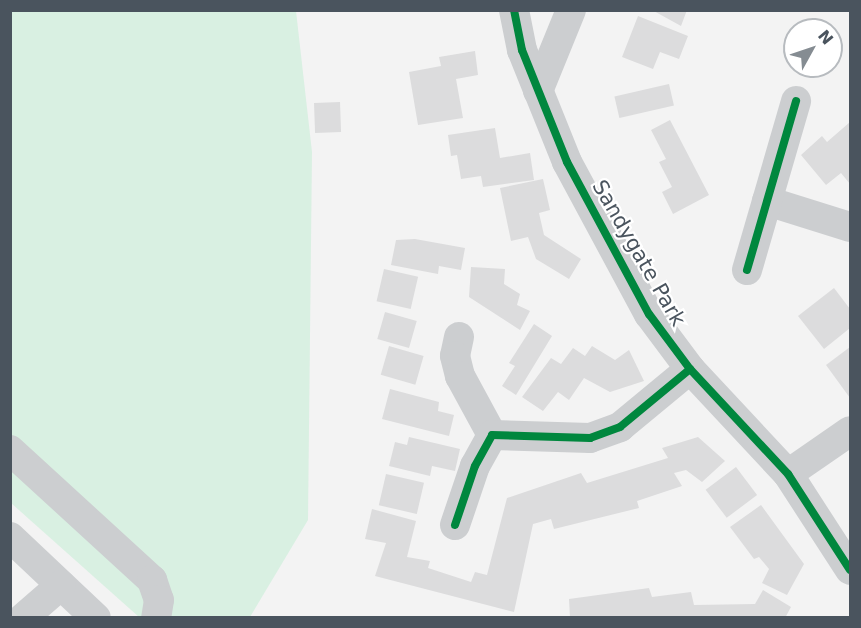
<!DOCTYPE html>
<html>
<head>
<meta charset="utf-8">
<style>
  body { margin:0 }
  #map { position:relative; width:861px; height:628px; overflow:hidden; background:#f3f3f3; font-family:"DejaVu Sans",sans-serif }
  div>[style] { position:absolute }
  .green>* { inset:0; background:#d9f0e2 }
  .building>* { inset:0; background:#dcdcdd; transform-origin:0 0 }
  .minor>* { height:30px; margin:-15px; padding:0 15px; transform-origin:15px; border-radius:15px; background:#ccced0 }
  .cycleway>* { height:8px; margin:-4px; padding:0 4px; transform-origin:4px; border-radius:4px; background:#00873e }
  span { translate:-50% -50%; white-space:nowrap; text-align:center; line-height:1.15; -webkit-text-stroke:4.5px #fff; paint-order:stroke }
  .street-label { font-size:21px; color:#4a545e }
  .frame { position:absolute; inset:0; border:12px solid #4a545e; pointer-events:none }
  .north { position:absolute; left:783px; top:18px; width:60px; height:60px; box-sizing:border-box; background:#fff; border:2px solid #b7bbbf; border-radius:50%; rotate:50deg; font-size:16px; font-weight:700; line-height:24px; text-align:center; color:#4a545e }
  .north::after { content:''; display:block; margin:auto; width:21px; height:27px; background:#858c92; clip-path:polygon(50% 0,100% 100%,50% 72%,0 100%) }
</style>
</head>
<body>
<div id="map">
  <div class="green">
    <div style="clip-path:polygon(10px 11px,296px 11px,312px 152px,308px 520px,250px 617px,139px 617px,11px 503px)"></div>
  </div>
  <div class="building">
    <div style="clip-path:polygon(652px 10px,687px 10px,681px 26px)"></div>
    <div style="clip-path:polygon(638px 16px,688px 36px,679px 59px,660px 52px,653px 69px,622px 57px)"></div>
    <div style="clip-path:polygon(475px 51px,478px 75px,456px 79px,463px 118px,418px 125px,409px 72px,441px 66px,439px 57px)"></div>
    <div style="left:669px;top:84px;width:22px;height:56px;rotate:77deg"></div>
    <div style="left:340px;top:102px;width:30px;height:26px;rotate:88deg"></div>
    <div style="clip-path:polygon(670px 120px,709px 195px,673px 214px,662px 192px,672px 187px,659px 162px,666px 159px,651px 130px)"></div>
    <div style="clip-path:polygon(850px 122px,850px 184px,841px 173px,826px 185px,801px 155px,822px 136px,827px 142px)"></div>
    <div style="clip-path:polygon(495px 128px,500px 158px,530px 153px,534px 180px,483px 187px,481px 176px,461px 179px,457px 155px,451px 156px,448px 135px)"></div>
    <div style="clip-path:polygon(543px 179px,550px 210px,539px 213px,544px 235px,581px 259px,569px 279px,536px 259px,528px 237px,511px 241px,500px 188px)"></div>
    <div style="clip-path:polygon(415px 239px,465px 248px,461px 270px,439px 266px,438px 274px,391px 265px,396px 240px)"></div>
    <div style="clip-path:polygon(471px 267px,505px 269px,504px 284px,520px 294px,517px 305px,530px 311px,520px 330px,469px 297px)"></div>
    <div style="left:384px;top:269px;width:35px;height:33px;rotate:13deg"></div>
    <div style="clip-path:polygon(834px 288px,850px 309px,850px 328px,824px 349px,798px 316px)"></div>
    <div style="left:385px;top:312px;width:33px;height:28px;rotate:16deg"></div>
    <div style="clip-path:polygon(534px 324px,552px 336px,516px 395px,502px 386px,515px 366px,509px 363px)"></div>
    <div style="left:389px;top:346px;width:36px;height:30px;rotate:16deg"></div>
    <div style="clip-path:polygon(592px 346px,615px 360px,629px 350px,644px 381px,610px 392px,584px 378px,569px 400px,558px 392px,543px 411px,522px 397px,551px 358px,561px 364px,573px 348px,585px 356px)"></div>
    <div style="clip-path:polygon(850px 347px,850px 398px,826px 365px)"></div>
    <div style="clip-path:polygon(390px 389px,439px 402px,438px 411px,454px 415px,449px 436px,382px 419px)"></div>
    <div style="clip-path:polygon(409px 437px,460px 449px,455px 471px,432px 466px,430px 476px,389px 466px,395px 442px,407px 445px)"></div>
    <div style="clip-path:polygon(698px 437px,725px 461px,702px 482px,686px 470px,674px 473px,682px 486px,637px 501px,639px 508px,554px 529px,551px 519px,533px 524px,514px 612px,375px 576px,386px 543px,365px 539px,372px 509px,416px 521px,407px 557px,430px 561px,428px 568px,471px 582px,475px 572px,487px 575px,507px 498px,581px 473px,587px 483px,668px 458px,662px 448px)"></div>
    <div style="left:736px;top:467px;width:35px;height:38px;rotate:53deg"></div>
    <div style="left:386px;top:474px;width:39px;height:32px;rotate:13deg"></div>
    <div style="clip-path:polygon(761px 505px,804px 564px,787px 595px,762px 583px,769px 569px,759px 557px,754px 559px,730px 527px)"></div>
    <div style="clip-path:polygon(649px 588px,652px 597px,691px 592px,694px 605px,755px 604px,763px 590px,791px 607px,785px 618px,570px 618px,569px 599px)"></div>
  </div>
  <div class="minor">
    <div style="left:514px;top:10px;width:41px;rotate:78.7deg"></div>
    <div style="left:522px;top:50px;width:121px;rotate:68.1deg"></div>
    <div style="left:567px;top:162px;width:173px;rotate:61.7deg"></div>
    <div style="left:649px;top:314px;width:69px;rotate:53.3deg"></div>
    <div style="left:690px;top:369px;width:144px;rotate:47deg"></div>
    <div style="left:788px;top:474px;width:114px;rotate:57.1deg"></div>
    <div style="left:538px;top:91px;width:87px;rotate:-67.8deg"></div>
    <div style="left:767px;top:201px;width:87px;rotate:17.4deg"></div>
    <div style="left:747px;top:270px;width:176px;rotate:-73.8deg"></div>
    <div style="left:459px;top:337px;width:19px;rotate:102deg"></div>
    <div style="left:455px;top:356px;width:21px;rotate:76deg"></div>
    <div style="left:460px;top:376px;width:67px;rotate:61.5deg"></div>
    <div style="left:10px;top:450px;width:193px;rotate:42.5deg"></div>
    <div style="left:152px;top:580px;width:21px;rotate:71deg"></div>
    <div style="left:159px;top:600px;width:18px;rotate:99deg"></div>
    <div style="left:788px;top:474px;width:75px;rotate:-34.7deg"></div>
    <div style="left:455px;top:525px;width:62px;rotate:-71.3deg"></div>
    <div style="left:475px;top:466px;width:35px;rotate:-61deg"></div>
    <div style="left:492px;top:435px;width:98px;rotate:1.8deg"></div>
    <div style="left:590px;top:438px;width:32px;rotate:-20deg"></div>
    <div style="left:620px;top:427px;width:91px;rotate:-39.6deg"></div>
    <div style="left:10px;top:537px;width:118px;rotate:43.3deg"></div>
    <div style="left:23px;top:618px;width:50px;rotate:-41deg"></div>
  </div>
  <div class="cycleway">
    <div style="left:514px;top:10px;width:41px;rotate:78.7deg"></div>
    <div style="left:522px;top:50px;width:121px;rotate:68.1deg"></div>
    <div style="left:567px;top:162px;width:173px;rotate:61.7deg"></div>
    <div style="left:649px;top:314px;width:69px;rotate:53.3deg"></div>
    <div style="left:690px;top:369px;width:144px;rotate:47deg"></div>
    <div style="left:788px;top:474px;width:114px;rotate:57.1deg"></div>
    <div style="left:747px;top:270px;width:176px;rotate:-73.8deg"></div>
    <div style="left:455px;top:525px;width:62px;rotate:-71.3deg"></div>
    <div style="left:475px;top:466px;width:35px;rotate:-61deg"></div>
    <div style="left:492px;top:435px;width:98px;rotate:1.8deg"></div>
    <div style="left:590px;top:438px;width:32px;rotate:-20deg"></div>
    <div style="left:620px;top:427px;width:91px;rotate:-39.6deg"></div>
  </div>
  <div class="street-label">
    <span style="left:639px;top:253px;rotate:60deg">Sandygate Park</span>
  </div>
  <div class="frame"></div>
  <div class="north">N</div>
</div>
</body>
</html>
